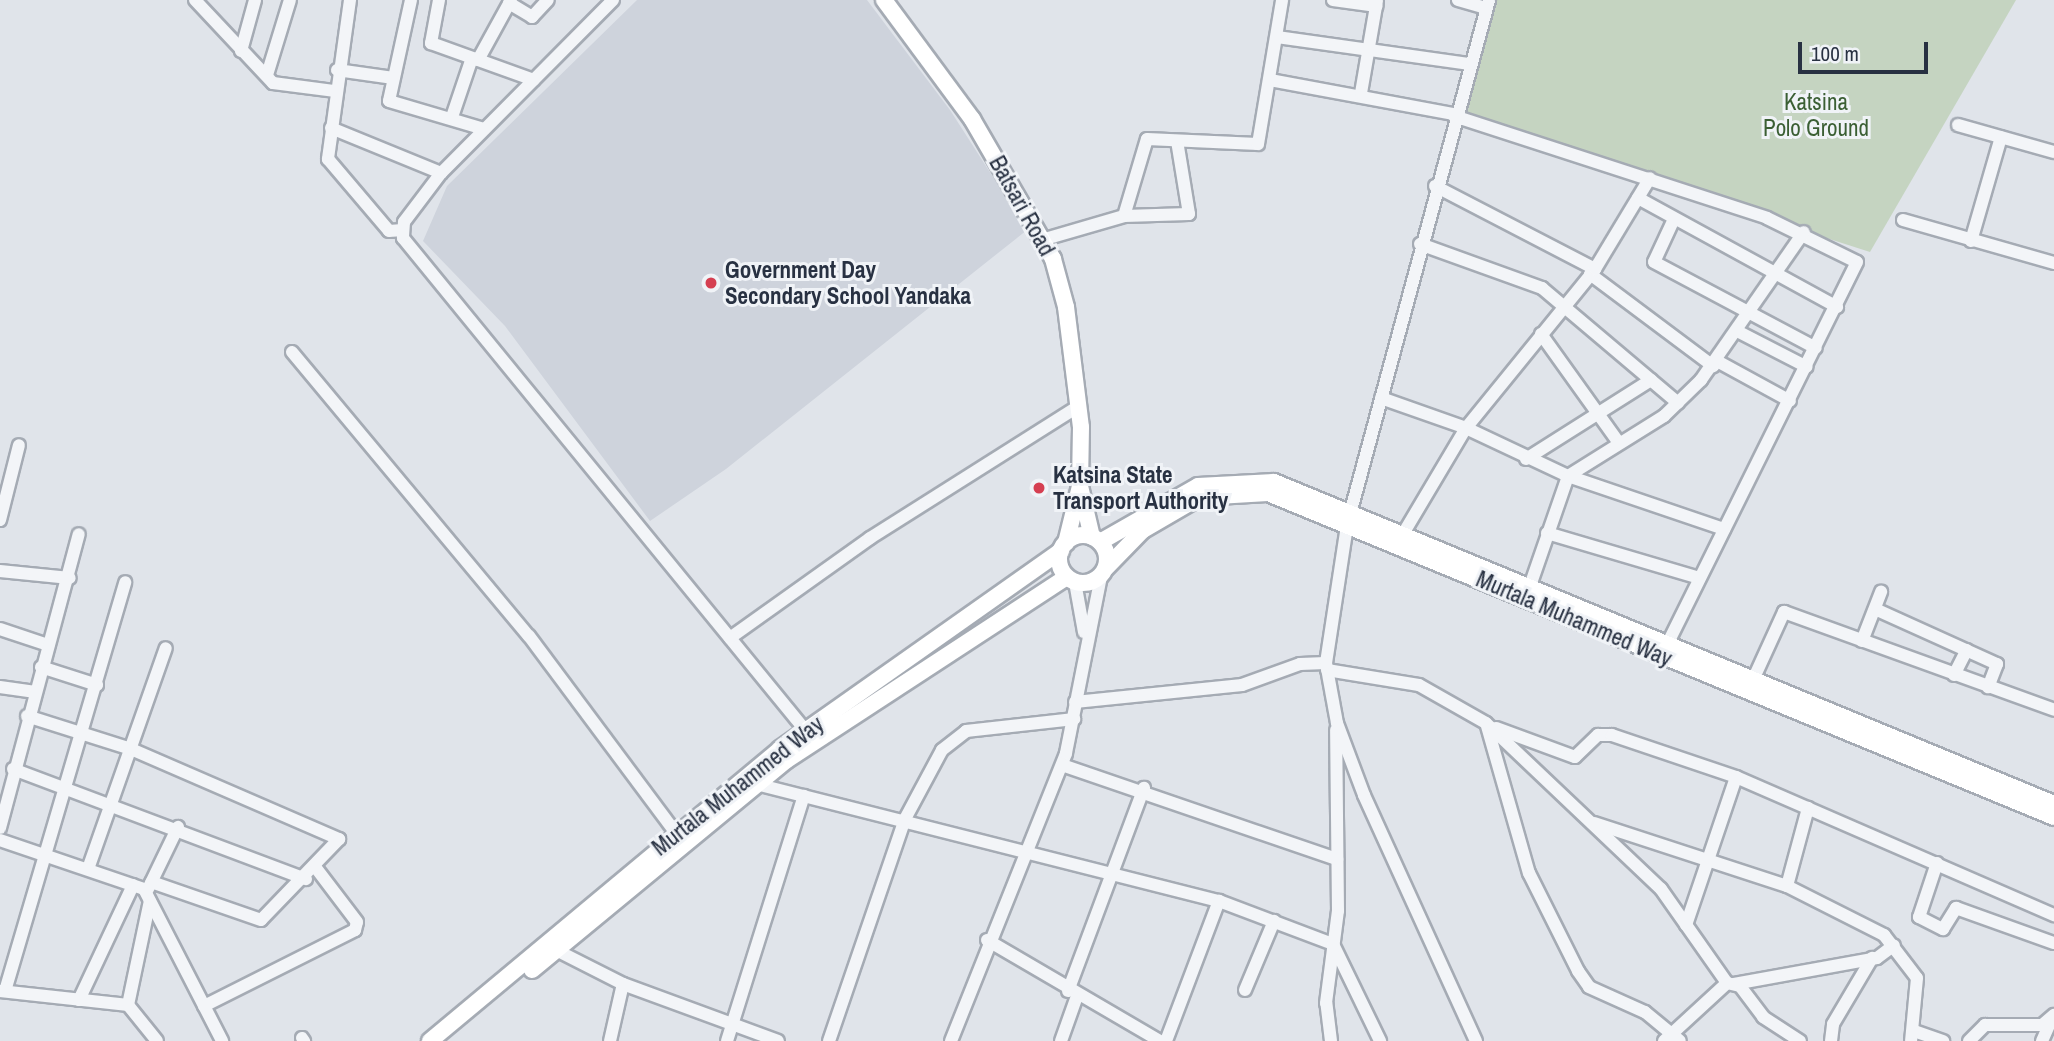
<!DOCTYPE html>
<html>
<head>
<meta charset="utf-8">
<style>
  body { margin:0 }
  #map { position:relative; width:2054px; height:1041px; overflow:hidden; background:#e0e4ea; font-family:"Archivo Narrow",sans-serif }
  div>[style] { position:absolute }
  .built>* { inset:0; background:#ced3dc }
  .green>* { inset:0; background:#c5d4c1 }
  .roads { filter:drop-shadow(2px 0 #a5abb4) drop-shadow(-2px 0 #a5abb4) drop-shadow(0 2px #a5abb4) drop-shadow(0 -2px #a5abb4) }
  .minor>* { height:12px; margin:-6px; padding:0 6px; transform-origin:6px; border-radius:6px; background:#f3f5f8 }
  .major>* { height:16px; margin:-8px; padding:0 8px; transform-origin:8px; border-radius:8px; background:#fff }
  .major>.ring { margin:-8px; padding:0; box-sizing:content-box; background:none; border:16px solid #fff; border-radius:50% }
  .dots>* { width:19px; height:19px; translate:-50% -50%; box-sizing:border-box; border:4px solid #f0f3f7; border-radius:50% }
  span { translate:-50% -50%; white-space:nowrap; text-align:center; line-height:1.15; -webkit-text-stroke:6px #f0f3f7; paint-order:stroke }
  .park-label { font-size:23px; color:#3b5f34 }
  .street-label { font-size:23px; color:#283142 }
  .poi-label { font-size:23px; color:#283142; font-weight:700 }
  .left { translate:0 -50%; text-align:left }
  .scale { position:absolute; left:1798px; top:42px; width:130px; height:32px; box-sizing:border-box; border:4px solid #283142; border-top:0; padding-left:9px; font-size:21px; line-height:24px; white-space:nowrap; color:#283142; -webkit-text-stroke:5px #f0f3f7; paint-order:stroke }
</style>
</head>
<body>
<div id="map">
  <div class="built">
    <div style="clip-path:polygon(637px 0,867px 0,950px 110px,1027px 230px,726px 469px,650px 521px,505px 326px,423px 241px,447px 186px)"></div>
  </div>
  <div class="green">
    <div style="clip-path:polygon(1496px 0,2016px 0,1870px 252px,1453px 118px)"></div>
  </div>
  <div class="roads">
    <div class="minor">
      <div style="left:195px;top:0;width:114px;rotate:46.8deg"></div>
      <div style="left:273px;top:83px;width:63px;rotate:7.4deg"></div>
      <div style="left:350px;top:0;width:161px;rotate:97.9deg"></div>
      <div style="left:328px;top:159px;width:94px;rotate:49.7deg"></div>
      <div style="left:389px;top:231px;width:14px;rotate:-4deg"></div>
      <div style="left:411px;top:0;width:103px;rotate:102.3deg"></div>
      <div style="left:389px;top:101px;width:99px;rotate:16.4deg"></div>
      <div style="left:439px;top:0;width:44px;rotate:100.5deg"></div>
      <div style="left:431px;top:43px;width:109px;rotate:19.8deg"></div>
      <div style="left:613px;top:0;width:244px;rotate:134.8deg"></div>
      <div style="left:441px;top:173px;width:61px;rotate:127.1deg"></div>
      <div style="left:404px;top:222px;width:16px;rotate:94deg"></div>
      <div style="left:403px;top:238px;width:637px;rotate:50.74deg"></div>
      <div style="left:1333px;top:0;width:44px;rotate:7.8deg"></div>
      <div style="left:1458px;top:0;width:29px;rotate:16deg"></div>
      <div style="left:509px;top:3px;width:27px;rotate:31deg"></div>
      <div style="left:532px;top:17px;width:23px;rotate:-47deg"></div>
      <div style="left:1277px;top:37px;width:195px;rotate:8deg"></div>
      <div style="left:241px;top:51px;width:53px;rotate:-74.6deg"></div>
      <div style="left:478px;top:60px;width:68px;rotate:-61.2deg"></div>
      <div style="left:337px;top:70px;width:57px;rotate:8.1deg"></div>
      <div style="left:267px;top:75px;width:78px;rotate:-73deg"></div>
      <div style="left:1270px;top:80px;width:187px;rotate:10.5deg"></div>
      <div style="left:1361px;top:93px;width:94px;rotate:-80.2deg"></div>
      <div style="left:1454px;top:116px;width:329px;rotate:18deg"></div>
      <div style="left:1767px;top:218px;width:100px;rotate:26.1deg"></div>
      <div style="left:1857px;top:262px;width:428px;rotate:116.4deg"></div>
      <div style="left:452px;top:117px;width:62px;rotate:-71.3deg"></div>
      <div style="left:1958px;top:125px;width:100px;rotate:15.7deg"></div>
      <div style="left:331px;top:128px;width:119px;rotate:22.2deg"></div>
      <div style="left:1435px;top:186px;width:180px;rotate:27.4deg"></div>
      <div style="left:1638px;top:198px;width:227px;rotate:28.7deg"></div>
      <div style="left:1124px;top:216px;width:80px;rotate:-73.4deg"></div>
      <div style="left:1147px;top:139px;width:111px;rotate:2.6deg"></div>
      <div style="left:1258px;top:144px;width:146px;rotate:-80.5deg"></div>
      <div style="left:1674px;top:219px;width:47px;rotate:114.9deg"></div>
      <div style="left:1654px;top:262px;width:183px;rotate:28deg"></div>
      <div style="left:1903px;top:220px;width:157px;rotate:15.9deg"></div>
      <div style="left:1045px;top:239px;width:82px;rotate:-16.2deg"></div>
      <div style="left:1124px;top:216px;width:65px;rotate:-1.8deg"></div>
      <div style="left:1189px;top:214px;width:74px;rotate:-99.3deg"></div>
      <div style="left:1971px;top:241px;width:108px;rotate:-73.9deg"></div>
      <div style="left:1420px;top:244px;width:130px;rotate:19.8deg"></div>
      <div style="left:1542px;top:288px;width:178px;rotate:40.2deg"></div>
      <div style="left:1590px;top:274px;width:154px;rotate:36.8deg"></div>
      <div style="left:1739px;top:332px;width:76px;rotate:27.2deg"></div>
      <div style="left:1541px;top:334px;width:134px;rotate:54.4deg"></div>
      <div style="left:292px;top:352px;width:370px;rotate:50.2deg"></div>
      <div style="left:529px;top:636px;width:244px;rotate:53.3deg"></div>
      <div style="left:1717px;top:361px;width:83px;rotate:28.7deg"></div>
      <div style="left:1381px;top:398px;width:90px;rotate:19.4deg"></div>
      <div style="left:1466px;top:428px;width:113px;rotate:25.2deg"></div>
      <div style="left:1568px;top:476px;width:165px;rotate:18.8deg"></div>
      <div style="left:1526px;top:459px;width:148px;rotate:-32.3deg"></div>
      <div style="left:0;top:520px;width:77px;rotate:-75.8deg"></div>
      <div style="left:1547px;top:533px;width:159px;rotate:16.4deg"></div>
      <div style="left:1403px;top:534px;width:123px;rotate:-59.3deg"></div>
      <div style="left:1466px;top:428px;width:205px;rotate:-50.9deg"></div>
      <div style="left:1595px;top:269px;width:106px;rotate:-58.9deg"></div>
      <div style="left:0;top:571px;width:70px;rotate:5.7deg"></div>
      <div style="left:1075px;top:582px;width:51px;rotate:79.8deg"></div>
      <div style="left:1530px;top:586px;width:116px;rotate:-70.9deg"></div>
      <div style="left:1568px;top:476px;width:113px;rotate:-32deg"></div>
      <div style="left:1664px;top:416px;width:52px;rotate:-44.2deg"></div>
      <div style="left:1701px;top:380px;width:180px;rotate:-55.2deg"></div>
      <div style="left:1875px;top:609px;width:134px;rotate:24.3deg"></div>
      <div style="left:1997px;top:664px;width:25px;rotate:111deg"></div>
      <div style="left:0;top:629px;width:51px;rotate:18.4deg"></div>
      <div style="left:730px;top:638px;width:172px;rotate:-35.5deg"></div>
      <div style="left:870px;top:538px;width:247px;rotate:-32.3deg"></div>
      <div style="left:1862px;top:641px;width:53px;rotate:-68.8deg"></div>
      <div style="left:41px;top:667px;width:59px;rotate:17.8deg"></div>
      <div style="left:1327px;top:670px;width:93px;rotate:9.3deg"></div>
      <div style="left:1419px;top:685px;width:77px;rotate:29.6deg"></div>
      <div style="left:1486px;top:723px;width:241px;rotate:43.5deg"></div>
      <div style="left:1661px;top:889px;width:115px;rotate:54.9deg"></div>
      <div style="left:1727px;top:983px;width:13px;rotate:13deg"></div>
      <div style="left:1740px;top:986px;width:39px;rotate:53deg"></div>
      <div style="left:1763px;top:1017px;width:44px;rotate:33deg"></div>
      <div style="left:1954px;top:675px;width:28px;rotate:-63deg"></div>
      <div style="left:1753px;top:680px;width:75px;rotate:-65.5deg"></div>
      <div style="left:1784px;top:612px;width:287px;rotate:19.9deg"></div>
      <div style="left:0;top:687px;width:34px;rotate:8deg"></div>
      <div style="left:1075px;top:702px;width:168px;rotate:-5.8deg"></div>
      <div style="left:1242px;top:685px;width:62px;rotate:-19.9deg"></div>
      <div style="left:1300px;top:664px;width:26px;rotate:-2deg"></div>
      <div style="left:27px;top:716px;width:109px;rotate:17.6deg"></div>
      <div style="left:131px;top:749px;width:227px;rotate:23.4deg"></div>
      <div style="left:339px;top:839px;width:112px;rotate:133.9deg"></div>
      <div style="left:261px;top:920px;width:116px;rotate:-160.9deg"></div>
      <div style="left:1487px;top:726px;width:153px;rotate:74.1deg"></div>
      <div style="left:1529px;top:873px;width:110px;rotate:63.4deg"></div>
      <div style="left:1578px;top:971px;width:19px;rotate:55deg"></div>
      <div style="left:1589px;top:987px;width:61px;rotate:24.1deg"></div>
      <div style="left:1645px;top:1012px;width:45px;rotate:39.6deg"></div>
      <div style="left:1496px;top:728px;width:84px;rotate:20.2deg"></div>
      <div style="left:1575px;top:757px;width:32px;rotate:-44deg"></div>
      <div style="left:1598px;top:735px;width:14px"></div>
      <div style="left:1612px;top:735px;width:131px;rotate:18.7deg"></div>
      <div style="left:1736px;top:777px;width:347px;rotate:23.5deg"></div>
      <div style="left:1062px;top:765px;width:291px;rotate:18.9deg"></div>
      <div style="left:13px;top:769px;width:313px;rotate:20.6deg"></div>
      <div style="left:756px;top:784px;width:478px;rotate:14.2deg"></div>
      <div style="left:1219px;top:901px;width:122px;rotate:20.7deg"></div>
      <div style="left:1333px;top:944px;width:108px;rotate:64.1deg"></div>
      <div style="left:1594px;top:823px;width:203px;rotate:18.1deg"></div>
      <div style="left:1787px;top:886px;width:109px;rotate:26.8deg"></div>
      <div style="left:1884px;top:935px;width:54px;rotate:52.5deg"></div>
      <div style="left:1917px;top:978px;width:63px;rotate:95.4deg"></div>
      <div style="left:0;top:828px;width:304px;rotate:-75deg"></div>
      <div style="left:0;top:840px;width:152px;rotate:18.8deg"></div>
      <div style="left:144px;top:889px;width:171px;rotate:62.8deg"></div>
      <div style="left:1937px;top:863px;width:57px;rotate:108.4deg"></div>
      <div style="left:1919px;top:917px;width:27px;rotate:27deg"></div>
      <div style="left:1943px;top:929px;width:25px;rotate:-58deg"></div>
      <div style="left:1956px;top:908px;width:104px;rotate:19.7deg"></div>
      <div style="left:88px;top:869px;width:234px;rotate:-70.6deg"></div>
      <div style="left:1787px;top:886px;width:81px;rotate:-74.9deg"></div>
      <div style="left:148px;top:889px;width:69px;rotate:-64.2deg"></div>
      <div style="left:1686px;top:925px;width:156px;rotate:-71.3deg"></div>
      <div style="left:987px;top:940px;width:200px;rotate:30.3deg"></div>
      <div style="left:556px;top:950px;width:75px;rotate:26.9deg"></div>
      <div style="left:623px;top:984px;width:165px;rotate:20.2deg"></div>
      <div style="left:1734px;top:984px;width:145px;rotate:-10.3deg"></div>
      <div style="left:1877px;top:958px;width:21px;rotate:-37deg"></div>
      <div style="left:1245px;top:990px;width:75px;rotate:-67.2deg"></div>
      <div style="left:0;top:991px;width:129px;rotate:6.2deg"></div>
      <div style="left:128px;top:1005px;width:46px;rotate:51.1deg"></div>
      <div style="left:5px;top:991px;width:426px;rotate:-73.6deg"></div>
      <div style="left:1068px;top:991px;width:217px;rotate:-69.5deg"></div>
      <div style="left:79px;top:1000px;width:127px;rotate:-64.8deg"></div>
      <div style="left:128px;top:1005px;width:106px;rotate:-78.1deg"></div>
      <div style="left:204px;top:1006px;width:169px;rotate:-26.7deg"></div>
      <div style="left:355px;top:930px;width:8px;rotate:-76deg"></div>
      <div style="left:357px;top:922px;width:68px;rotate:-127.2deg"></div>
      <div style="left:1914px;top:1031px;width:31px;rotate:19deg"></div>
      <div style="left:302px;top:1038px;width:4px;rotate:56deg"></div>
      <div style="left:610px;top:1041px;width:58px;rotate:-77.2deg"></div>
      <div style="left:727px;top:1041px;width:257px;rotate:-72.6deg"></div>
      <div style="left:829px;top:1041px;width:235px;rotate:-71.1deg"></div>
      <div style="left:905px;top:819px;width:78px;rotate:-61.8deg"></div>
      <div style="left:942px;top:750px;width:31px;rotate:-38deg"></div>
      <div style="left:966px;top:731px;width:109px;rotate:-6.3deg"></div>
      <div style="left:951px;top:1041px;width:310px;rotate:-68.2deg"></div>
      <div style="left:1066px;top:753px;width:180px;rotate:-78.8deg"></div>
      <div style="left:1061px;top:1041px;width:48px;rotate:-70.4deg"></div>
      <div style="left:1166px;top:1041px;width:150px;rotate:-69.3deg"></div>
      <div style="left:1331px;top:1041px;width:38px;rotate:-97deg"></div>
      <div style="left:1326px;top:1003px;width:93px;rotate:-82.6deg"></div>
      <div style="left:1338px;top:911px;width:181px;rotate:-90.6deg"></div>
      <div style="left:1476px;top:1041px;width:270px;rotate:-114.5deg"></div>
      <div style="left:1364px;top:795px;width:77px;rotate:-110.6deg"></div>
      <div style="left:1337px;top:723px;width:61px;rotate:-100.4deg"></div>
      <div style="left:1326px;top:663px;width:140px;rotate:-81.3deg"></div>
      <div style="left:1347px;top:525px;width:544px;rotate:-74.86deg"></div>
      <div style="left:1664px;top:1041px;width:86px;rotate:-42.6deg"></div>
      <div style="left:1831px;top:1041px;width:17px;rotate:-83deg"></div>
      <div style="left:1833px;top:1024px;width:77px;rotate:-59.4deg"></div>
      <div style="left:1969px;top:1041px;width:23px;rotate:-45deg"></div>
      <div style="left:1985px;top:1025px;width:57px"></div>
      <div style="left:2042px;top:1025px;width:16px;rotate:-40deg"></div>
      <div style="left:2042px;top:1041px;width:24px;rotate:-66deg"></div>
    </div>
    <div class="major">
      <div style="left:884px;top:0;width:148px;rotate:53.5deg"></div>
      <div style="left:972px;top:119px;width:162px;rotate:59.9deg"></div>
      <div style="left:1053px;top:259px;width:50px;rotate:74.8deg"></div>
      <div style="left:1066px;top:307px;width:121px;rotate:82.9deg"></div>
      <div style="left:1081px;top:427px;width:59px;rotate:91deg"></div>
      <div style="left:1080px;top:486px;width:52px;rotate:76.8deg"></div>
      <div class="ring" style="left:1059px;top:535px;width:32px;height:32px"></div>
      <div style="left:1100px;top:542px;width:113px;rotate:-29.7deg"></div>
      <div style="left:1198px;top:486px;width:76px;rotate:-3deg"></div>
      <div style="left:1274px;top:482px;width:844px;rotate:22.43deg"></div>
      <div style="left:1066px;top:543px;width:59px;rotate:-76.2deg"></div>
      <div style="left:1106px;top:568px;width:53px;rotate:-45.8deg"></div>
      <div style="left:1143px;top:530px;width:66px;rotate:-30.1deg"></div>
      <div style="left:1200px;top:497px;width:68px;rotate:-3.4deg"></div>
      <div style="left:1268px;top:493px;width:850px;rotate:22.4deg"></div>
      <div style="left:532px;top:970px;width:330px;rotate:-39.5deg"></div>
      <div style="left:787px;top:760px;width:334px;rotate:-33.2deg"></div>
      <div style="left:430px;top:1041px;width:456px;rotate:-39.8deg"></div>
      <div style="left:780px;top:749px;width:344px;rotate:-35.2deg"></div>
    </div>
  </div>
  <div class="dots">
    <div style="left:711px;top:283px;background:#d53f51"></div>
    <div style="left:1039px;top:488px;background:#d53f51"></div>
  </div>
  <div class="park-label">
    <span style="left:1816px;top:115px">Katsina<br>Polo Ground</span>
  </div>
  <div class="street-label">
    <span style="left:1022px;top:206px;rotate:61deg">Batsari Road</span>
    <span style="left:1574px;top:619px;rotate:23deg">Murtala Muhammed Way</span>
    <span style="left:738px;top:786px;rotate:-38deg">Murtala Muhammed Way</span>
  </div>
  <div class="poi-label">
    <span class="left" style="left:725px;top:283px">Government Day<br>Secondary School Yandaka</span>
    <span class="left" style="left:1053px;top:488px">Katsina State<br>Transport Authority</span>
  </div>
  <div class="scale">100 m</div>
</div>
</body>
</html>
